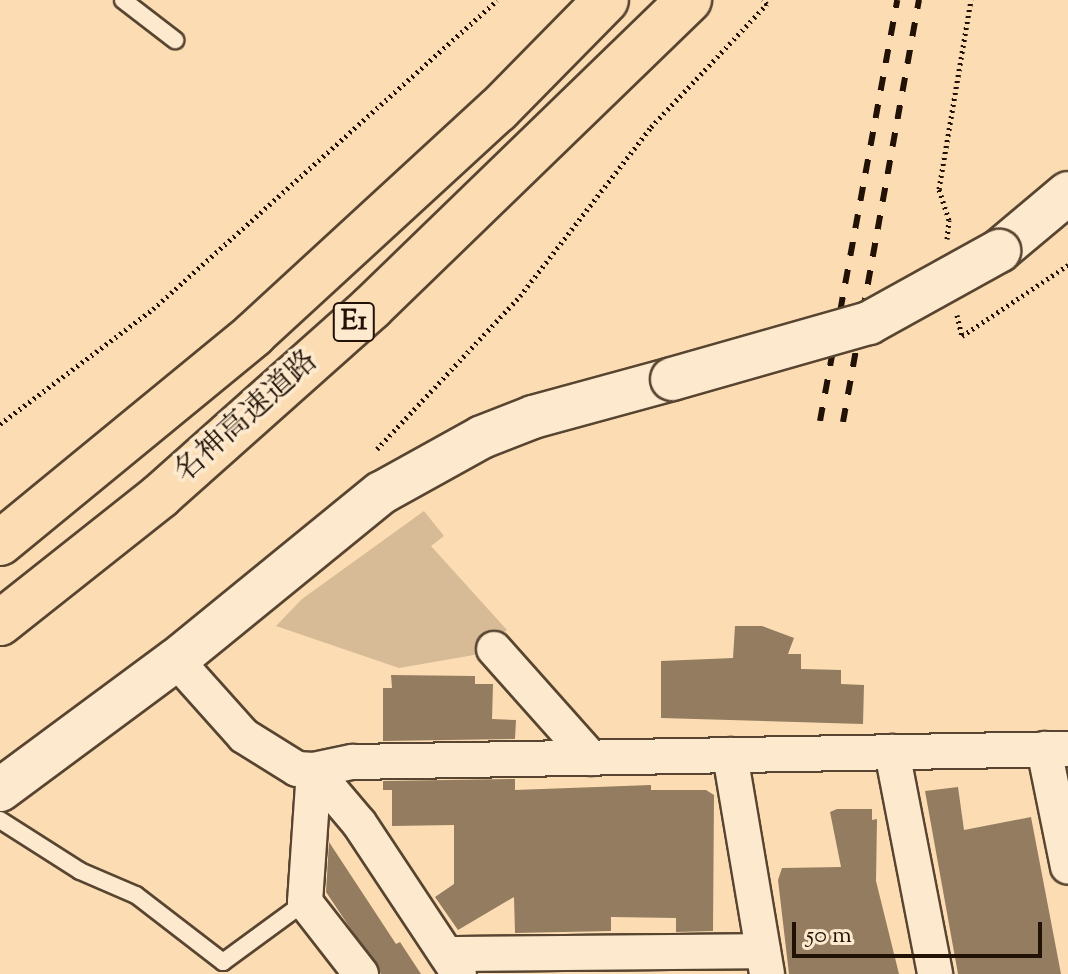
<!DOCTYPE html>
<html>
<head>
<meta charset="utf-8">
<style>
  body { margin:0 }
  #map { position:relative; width:1068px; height:974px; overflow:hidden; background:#fcddb3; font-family:"Sorts Mill Goudy","Noto Serif JP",serif }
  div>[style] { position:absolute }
  .green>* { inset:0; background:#d7ba96 }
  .building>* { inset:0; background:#937c60 }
  .path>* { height:5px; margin-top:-2.5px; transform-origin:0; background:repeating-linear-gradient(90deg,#221206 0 2px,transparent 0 6px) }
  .roads { filter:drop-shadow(2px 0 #584531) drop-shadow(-2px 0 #584531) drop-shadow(0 2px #584531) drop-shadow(0 -2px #584531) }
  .service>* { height:16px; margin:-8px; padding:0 8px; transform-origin:8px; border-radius:8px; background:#fde9ce }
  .minor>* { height:34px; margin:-17px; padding:0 17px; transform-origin:17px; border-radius:17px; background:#fde9ce }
  .tertiary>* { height:42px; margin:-21px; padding:0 21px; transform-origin:21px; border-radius:21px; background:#fde9ce }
  .motorway>* { height:44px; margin:-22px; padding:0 22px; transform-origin:22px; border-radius:22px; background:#fcddb3 }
  .rail>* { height:6px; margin-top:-3px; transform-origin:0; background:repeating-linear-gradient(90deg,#221206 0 14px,transparent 0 28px) }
  .bridges { filter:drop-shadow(2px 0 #584531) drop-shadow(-2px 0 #584531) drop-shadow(0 2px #584531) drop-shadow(0 -2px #584531) }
  .tertiary-bridge>* { height:42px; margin:-21px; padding:0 21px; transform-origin:21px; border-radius:21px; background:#fde9ce }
  span { translate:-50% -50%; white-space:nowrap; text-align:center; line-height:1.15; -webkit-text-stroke:7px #fde9ce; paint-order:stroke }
  .shield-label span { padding:2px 6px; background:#fde9ce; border:2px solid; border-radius:6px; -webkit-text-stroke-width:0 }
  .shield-label { font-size:28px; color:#221206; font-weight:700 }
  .street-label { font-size:30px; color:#221206 }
  .scale { position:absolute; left:792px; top:922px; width:250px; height:36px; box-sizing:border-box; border:4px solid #221206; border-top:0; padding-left:10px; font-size:24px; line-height:28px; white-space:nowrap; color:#221206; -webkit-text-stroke:6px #fde9ce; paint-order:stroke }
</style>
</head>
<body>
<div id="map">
  <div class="green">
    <div style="clip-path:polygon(424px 511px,444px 536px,431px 546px,507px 630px,474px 655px,399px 668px,276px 626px,302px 599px)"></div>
  </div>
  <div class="building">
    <div style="clip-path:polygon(735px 626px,762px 626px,794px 638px,788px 654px,801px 654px,801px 669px,841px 670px,841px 684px,864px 685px,863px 724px,661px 718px,661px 661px,733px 658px)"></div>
    <div style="clip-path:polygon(391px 675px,475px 676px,475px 684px,493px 684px,492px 719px,516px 720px,515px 739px,383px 741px,383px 688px,392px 688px)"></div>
    <div style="clip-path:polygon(515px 779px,515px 790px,651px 785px,651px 790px,706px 790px,714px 795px,713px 931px,676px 932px,676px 918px,611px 917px,611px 931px,515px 933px,514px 897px,458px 930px,435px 897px,454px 884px,454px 825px,392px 826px,392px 790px,383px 790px,383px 781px)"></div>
    <div style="clip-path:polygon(958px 787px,964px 830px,1031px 817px,1061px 974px,958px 974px,925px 791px)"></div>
    <div style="clip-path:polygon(837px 809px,872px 809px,872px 820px,877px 819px,876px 881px,899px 974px,789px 974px,778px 880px,782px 868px,841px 867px,830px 812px)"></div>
    <div style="clip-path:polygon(329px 842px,396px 944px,400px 942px,421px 974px,381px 974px,326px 892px)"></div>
  </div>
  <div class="path">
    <div style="left:947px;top:239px;width:19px;rotate:-84deg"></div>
    <div style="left:949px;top:220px;width:33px;rotate:-108deg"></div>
    <div style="left:939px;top:189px;width:192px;rotate:-80.4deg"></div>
    <div style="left:957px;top:315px;width:22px;rotate:77deg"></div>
    <div style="left:962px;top:336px;width:128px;rotate:-33.8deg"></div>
    <div style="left:0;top:424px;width:191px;rotate:-36.9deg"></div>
    <div style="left:153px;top:309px;width:462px;rotate:-41.9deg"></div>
    <div style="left:377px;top:449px;width:209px;rotate:-46.9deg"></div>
    <div style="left:520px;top:296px;width:214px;rotate:-52.2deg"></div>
    <div style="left:651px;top:127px;width:169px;rotate:-46.7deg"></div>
    <div style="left:767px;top:4px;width:6px;rotate:-141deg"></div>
  </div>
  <div class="roads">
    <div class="service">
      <div style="left:123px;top:0;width:66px;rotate:37.6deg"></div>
      <div style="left:0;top:820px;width:95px;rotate:32.5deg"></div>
      <div style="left:80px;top:871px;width:61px;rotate:23.2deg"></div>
      <div style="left:136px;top:895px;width:110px;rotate:37.6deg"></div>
      <div style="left:223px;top:962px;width:102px;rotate:-36.2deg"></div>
    </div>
    <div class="minor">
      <div style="left:494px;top:649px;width:146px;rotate:48.3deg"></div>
      <div style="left:176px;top:660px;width:102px;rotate:48.2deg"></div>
      <div style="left:244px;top:736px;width:62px;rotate:31.9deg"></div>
      <div style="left:297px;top:769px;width:17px;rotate:3deg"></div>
      <div style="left:314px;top:770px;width:70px;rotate:49.7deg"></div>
      <div style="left:359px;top:823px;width:181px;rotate:56.5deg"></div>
      <div style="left:1044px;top:749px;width:120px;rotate:78.5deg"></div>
      <div style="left:892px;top:752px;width:226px;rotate:79deg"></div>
      <div style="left:730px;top:755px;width:222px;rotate:80.4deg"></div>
      <div style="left:446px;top:954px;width:317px;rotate:-0.5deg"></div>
      <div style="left:361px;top:974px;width:91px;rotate:-127.9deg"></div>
      <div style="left:305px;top:902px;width:132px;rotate:-86.1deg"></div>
      <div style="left:314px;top:770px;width:40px;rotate:-12deg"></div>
      <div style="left:353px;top:762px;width:715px;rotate:-1.04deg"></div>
    </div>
    <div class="tertiary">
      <div style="left:999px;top:251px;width:90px;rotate:-40deg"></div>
      <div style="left:0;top:790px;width:219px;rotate:-36.5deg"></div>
      <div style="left:176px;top:660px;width:264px;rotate:-39.2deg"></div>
      <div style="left:381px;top:493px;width:115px;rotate:-29deg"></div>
      <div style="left:482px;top:437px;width:55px;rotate:-21.4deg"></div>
      <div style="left:533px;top:417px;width:144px;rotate:-15.3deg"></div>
    </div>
    <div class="motorway">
      <div style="left:0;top:543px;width:329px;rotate:-39.4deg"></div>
      <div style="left:254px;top:334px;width:331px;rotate:-42.6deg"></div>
      <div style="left:498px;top:110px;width:154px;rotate:-45.5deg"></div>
      <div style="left:0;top:623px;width:204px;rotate:-38.4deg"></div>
      <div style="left:160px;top:496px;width:283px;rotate:-41.7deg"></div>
      <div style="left:371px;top:308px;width:443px;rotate:-44.1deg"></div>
    </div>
  </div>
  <div class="rail">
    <div style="left:820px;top:421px;width:428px;rotate:-79.6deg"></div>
    <div style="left:843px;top:422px;width:429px;rotate:-79.8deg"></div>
  </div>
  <div class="bridges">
    <div class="tertiary-bridge">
      <div style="left:672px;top:379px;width:205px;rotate:-15.9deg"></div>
      <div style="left:869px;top:323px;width:149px;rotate:-29deg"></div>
    </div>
  </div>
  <div class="shield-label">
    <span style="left:354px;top:322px">E1</span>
  </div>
  <div class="street-label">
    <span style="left:247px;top:418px;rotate:-42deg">名神高速道路</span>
  </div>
  <div class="scale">50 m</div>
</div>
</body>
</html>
